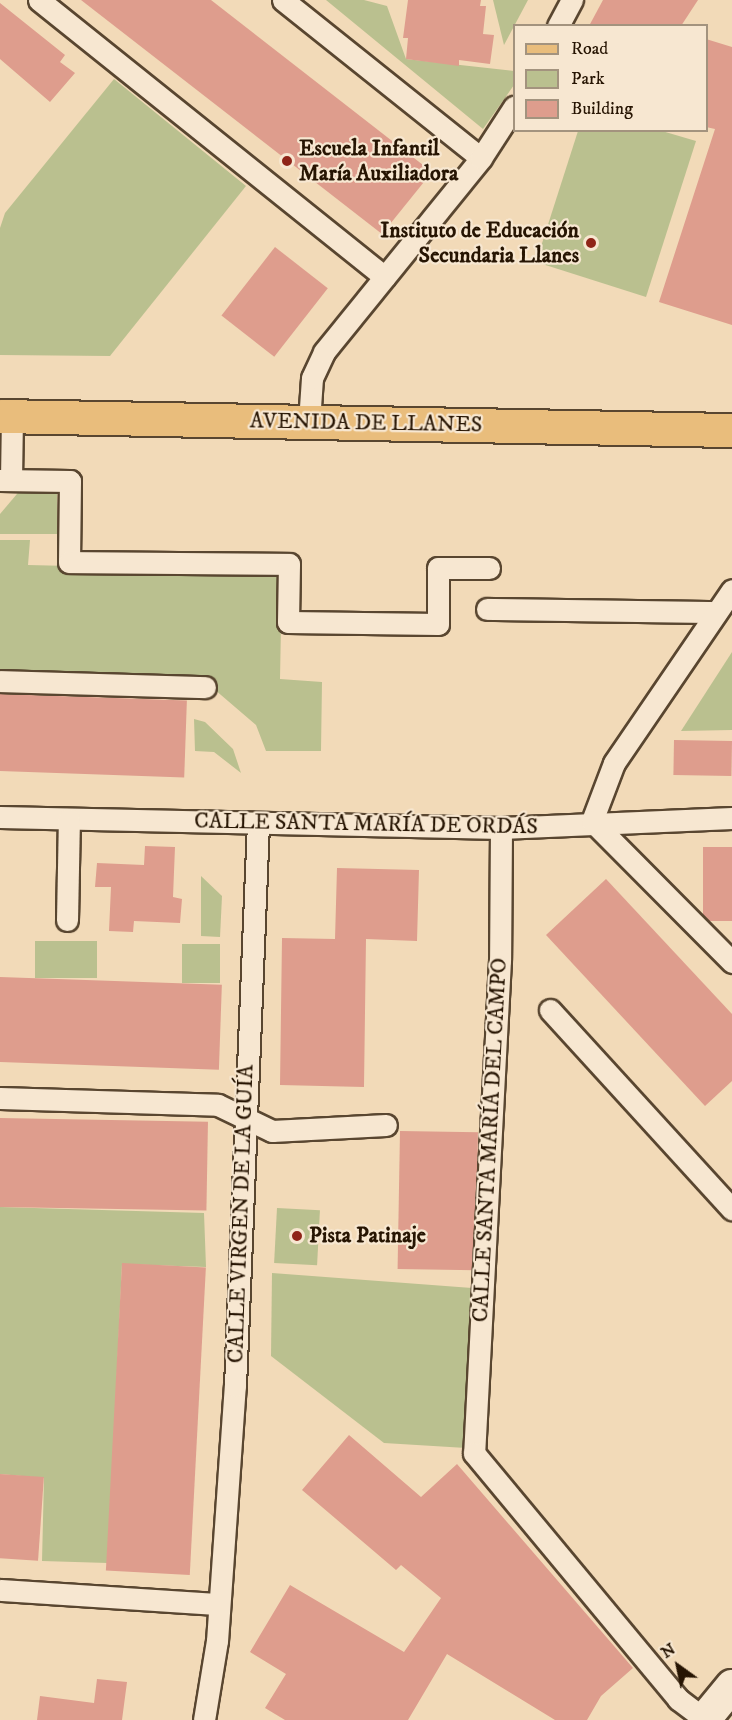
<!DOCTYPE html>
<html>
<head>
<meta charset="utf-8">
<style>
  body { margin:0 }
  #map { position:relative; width:732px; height:1720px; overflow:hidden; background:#f2dab8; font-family:"IM FELL DW Pica",serif }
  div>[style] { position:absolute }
  .green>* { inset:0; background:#bac08f; transform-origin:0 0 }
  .building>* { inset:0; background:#de9d8d; transform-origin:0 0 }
  .roads { filter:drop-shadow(2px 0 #594630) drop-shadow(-2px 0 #594630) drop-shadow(0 2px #594630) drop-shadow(0 -2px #594630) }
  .street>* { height:21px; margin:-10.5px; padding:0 10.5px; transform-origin:10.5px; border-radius:10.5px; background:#f7e7d1 }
  .secondary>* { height:32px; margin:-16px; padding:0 16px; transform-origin:16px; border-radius:16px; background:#f7e7d1 }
  .primary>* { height:33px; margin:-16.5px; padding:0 16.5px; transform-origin:16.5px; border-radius:16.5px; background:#e9bd7c }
  .dots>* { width:16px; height:16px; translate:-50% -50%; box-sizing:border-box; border:3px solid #f7e7d1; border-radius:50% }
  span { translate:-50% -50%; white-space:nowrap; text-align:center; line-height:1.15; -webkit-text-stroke:4.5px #f7e7d1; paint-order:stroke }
  .poi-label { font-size:22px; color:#261402; font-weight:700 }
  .left { translate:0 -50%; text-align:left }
  .right { translate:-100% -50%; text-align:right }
  .street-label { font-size:22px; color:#261402 }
  .legend { position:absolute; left:513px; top:24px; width:195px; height:108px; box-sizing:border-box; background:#f7e7d1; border:2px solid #a3937e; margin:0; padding:8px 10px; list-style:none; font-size:18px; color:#261402 }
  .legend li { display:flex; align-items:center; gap:12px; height:30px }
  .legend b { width:30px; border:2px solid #a3937e }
  .north { position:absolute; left:648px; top:1636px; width:60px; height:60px; -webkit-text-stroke:4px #f7e7d1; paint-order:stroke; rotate:327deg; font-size:16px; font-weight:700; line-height:24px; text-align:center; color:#261402 }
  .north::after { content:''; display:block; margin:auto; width:21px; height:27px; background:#261402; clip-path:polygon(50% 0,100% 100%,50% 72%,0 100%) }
</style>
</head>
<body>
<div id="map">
  <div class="green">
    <div style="clip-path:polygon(326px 0,364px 0,387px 6px,406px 59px,514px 71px,514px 85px,483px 129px)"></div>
    <div style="clip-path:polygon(493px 0,528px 0,504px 45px)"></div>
    <div style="clip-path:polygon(114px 79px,246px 186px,110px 356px,0 355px,0 228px,5px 213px)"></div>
    <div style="clip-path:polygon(578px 131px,662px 131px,696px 141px,646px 297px,536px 262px)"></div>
    <div style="clip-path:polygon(28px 481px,57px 481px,57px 534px,0 534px,0 514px)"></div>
    <div style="clip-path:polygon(0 540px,30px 540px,28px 565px,282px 571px,280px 679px,322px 682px,321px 751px,266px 751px,256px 725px,207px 683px,0 675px)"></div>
    <div style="clip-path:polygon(732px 652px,732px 730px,681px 731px)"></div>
    <div style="clip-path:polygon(194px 719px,205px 722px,233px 749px,241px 773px,214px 752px,195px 751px)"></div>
    <div style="clip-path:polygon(201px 876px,222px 896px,220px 937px,201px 936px)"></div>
    <div style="left:35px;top:941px;width:62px;height:37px"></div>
    <div style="left:182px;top:944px;width:38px;height:39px"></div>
    <div style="clip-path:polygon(0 1207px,204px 1213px,206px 1267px,122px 1264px,108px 1563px,42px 1561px,44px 1478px,0 1474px)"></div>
    <div style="left:277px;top:1208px;width:43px;height:55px;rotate:3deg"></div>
    <div style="clip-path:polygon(272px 1273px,472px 1288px,466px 1448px,384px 1443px,271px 1356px)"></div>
  </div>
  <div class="building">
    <div style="clip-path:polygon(81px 0,211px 0,432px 172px,382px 234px)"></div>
    <div style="clip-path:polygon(408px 0,481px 0,480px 6px,486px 6px,483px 34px,494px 35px,490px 64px,459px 60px,459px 66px,406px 59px,408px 38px,403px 38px)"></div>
    <div style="clip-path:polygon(603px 0,698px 0,681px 26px,589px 26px)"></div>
    <div style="clip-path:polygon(0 3px,65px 55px,60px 62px,75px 73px,50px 102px,0 59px)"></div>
    <div style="clip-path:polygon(706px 39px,732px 47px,732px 325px,659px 302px,715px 129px,706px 127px)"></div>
    <div style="left:275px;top:247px;width:67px;height:87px;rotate:38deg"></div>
    <div style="left:0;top:694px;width:187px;height:77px;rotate:2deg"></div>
    <div style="left:674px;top:740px;width:58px;height:35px;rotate:1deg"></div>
    <div style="clip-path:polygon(145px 846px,175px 847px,173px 897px,182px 899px,180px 923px,134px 921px,133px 932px,109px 931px,111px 887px,95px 887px,97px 863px,144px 865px)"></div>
    <div style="clip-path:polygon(703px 847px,732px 847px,732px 921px,709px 921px,703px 915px)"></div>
    <div style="clip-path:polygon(337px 868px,419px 870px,417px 941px,366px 939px,364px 1087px,280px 1085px,282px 938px,335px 939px)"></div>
    <div style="clip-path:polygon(606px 879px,732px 1014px,732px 1081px,705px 1106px,546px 935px)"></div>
    <div style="left:0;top:977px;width:222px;height:85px;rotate:2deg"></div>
    <div style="left:0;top:1118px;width:208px;height:89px;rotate:1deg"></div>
    <div style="left:400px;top:1131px;width:78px;height:138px;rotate:1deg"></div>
    <div style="left:122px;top:1263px;width:84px;height:308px;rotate:3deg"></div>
    <div style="clip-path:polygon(349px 1435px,421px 1497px,457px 1464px,633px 1668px,601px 1696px,587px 1720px,555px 1720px,447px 1654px,408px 1720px,285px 1720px,265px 1708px,286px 1674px,250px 1652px,290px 1585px,404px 1652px,441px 1598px,401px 1565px,396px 1570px,302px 1490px)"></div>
    <div style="left:0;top:1474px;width:44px;height:84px;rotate:4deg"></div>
    <div style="clip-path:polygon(97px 1679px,127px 1682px,122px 1720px,37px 1720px,40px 1696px,94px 1703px)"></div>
  </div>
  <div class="roads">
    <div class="street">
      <div style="left:39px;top:0;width:443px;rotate:38.7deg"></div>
      <div style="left:283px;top:0;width:253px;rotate:38.6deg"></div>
      <div style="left:558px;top:26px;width:30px;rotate:-62deg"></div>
      <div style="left:309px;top:422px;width:44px;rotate:-86.1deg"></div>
      <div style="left:312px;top:378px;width:29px;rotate:-65deg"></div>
      <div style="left:324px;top:352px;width:250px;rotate:-51deg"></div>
      <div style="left:481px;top:158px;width:61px;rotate:-57.1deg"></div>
      <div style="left:0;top:480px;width:70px;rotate:0.8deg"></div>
      <div style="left:70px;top:481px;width:81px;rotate:90.7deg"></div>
      <div style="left:69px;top:562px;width:220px;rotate:0.5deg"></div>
      <div style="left:289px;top:564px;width:58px;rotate:91deg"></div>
      <div style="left:288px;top:622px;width:150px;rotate:0.8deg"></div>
      <div style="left:438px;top:624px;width:56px;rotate:-90deg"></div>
      <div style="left:438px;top:568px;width:51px"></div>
      <div style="left:11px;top:480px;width:63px;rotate:-89.1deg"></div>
      <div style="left:487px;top:609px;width:229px;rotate:0.8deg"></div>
      <div style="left:0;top:681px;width:205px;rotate:1.7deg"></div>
      <div style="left:0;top:817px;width:501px;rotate:1.26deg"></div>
      <div style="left:501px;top:828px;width:231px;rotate:-2.5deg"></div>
      <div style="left:592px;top:821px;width:62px;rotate:-69.2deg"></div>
      <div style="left:614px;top:763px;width:209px;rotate:-55.7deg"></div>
      <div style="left:592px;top:821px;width:199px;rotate:45.2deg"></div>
      <div style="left:501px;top:828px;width:132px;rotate:90.4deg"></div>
      <div style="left:500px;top:960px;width:494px;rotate:93deg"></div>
      <div style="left:474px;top:1453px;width:320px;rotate:50.3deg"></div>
      <div style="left:678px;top:1699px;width:35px;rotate:37deg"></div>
      <div style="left:67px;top:920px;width:101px;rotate:-88.9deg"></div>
      <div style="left:550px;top:1010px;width:270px;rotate:47.6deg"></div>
      <div style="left:0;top:1098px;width:218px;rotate:1.8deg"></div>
      <div style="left:218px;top:1105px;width:60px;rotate:25.7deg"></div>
      <div style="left:272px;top:1131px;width:114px;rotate:-3deg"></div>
      <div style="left:0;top:1590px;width:218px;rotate:3.7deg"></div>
      <div style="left:204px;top:1720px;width:80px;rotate:-80.7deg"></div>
      <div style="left:217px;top:1641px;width:256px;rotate:-86deg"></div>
      <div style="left:235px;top:1386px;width:563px;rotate:-87.66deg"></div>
    </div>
    <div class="secondary">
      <div style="left:704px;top:1720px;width:44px;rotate:-50.5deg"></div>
    </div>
    <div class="primary">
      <div style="left:0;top:416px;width:732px;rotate:1.1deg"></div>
    </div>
  </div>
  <div class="dots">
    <div style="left:287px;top:161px;background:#8f2418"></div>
    <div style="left:591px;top:243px;background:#8f2418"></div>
    <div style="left:297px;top:1236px;background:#8f2418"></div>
  </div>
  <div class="poi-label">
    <span class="left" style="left:299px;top:161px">Escuela Infantil<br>María Auxiliadora</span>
    <span class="right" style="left:579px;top:243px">Instituto de Educación<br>Secundaria Llanes</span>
    <span class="left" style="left:309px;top:1236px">Pista Patinaje</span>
  </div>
  <div class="street-label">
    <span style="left:366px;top:423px;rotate:1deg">AVENIDA DE LLANES</span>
    <span style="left:366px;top:824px;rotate:1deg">CALLE SANTA MARÍA DE ORDÁS</span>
    <span style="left:490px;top:1140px;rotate:-87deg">CALLE SANTA MARÍA DEL CAMPO</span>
    <span style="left:241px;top:1214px;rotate:-88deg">CALLE VIRGEN DE LA GUÍA</span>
  </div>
  <ul class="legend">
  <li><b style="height:8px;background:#e9bd7c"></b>Road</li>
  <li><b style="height:16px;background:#bac08f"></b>Park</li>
  <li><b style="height:16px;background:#de9d8d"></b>Building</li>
  </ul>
  <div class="north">N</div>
</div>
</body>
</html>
